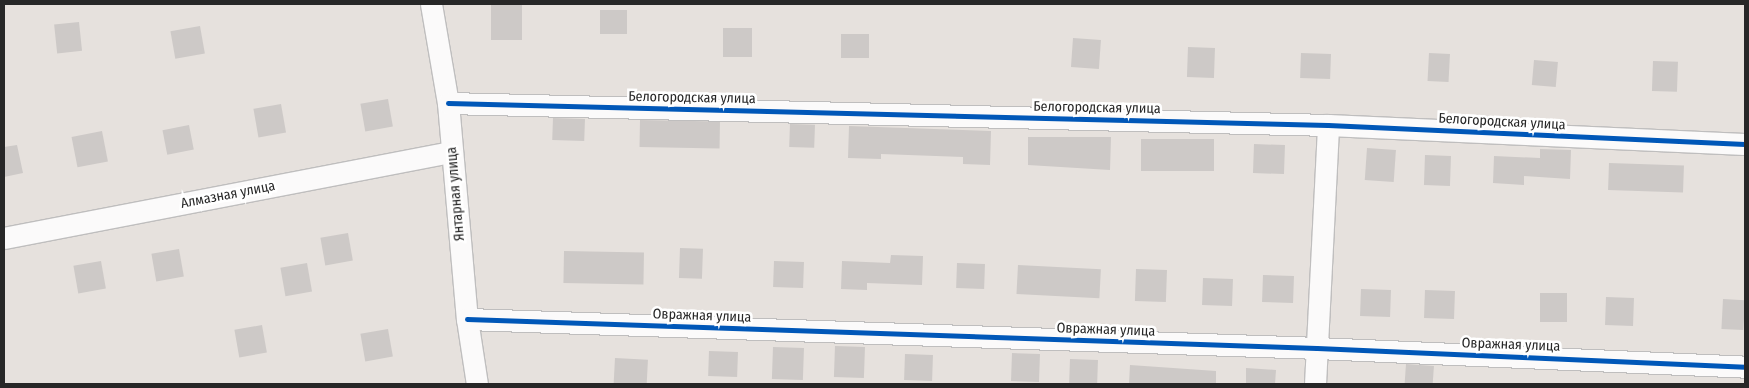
<!DOCTYPE html>
<html>
<head>
<meta charset="utf-8">
<style>
  body { margin:0 }
  #map { position:relative; width:1749px; height:388px; overflow:hidden; background:#e6e1dd; font-family:"Fira Sans Condensed",sans-serif }
  div>[style] { position:absolute }
  .building>* { inset:0; background:#cdc9c7; transform-origin:0 0 }
  .roads { filter:drop-shadow(1px 0 #bfbebe) drop-shadow(-1px 0 #bfbebe) drop-shadow(0 1px #bfbebe) drop-shadow(0 -1px #bfbebe) }
  .minor>* { height:21px; margin:-10.5px; padding:0 10.5px; transform-origin:10.5px; border-radius:10.5px; background:#fbfafa }
  .cycleway>* { height:5px; margin:-2.5px; padding:0 2.5px; transform-origin:2.5px; border-radius:2.5px; background:#0057b8 }
  span { translate:-50% -50%; white-space:nowrap; text-align:center; line-height:1.15; -webkit-text-stroke:5px #fff; paint-order:stroke }
  .street-label { font-size:14px; color:#272727 }
  .frame { position:absolute; inset:0; border:5px solid #272727; pointer-events:none }
</style>
</head>
<body>
<div id="map">
  <div class="building">
    <div style="left:491px;top:4px;width:31px;height:36px"></div>
    <div style="left:600px;top:10px;width:27px;height:24px"></div>
    <div style="left:79px;top:22px;width:29px;height:25px;rotate:84deg"></div>
    <div style="left:200px;top:26px;width:28px;height:30px;rotate:80deg"></div>
    <div style="left:723px;top:28px;width:29px;height:29px"></div>
    <div style="left:841px;top:34px;width:28px;height:24px"></div>
    <div style="left:1073px;top:38px;width:28px;height:29px;rotate:4deg"></div>
    <div style="left:1188px;top:47px;width:27px;height:30px;rotate:2deg"></div>
    <div style="left:1301px;top:53px;width:30px;height:25px;rotate:2deg"></div>
    <div style="left:1429px;top:53px;width:21px;height:28px;rotate:3deg"></div>
    <div style="left:1534px;top:60px;width:24px;height:25px;rotate:5deg"></div>
    <div style="left:1653px;top:61px;width:25px;height:30px;rotate:2deg"></div>
    <div style="left:388px;top:99px;width:28px;height:28px;rotate:80deg"></div>
    <div style="left:281px;top:104px;width:29px;height:28px;rotate:80deg"></div>
    <div style="left:553px;top:118px;width:32px;height:22px;rotate:2deg"></div>
    <div style="left:640px;top:120px;width:80px;height:27px;rotate:1deg"></div>
    <div style="left:790px;top:124px;width:25px;height:23px;rotate:2deg"></div>
    <div style="left:189px;top:125px;width:25px;height:27px;rotate:79deg"></div>
    <div style="clip-path:polygon(849px 126px,991px 131px,990px 165px,963px 164px,963px 157px,881px 154px,881px 159px,848px 158px)"></div>
    <div style="left:102px;top:131px;width:31px;height:31px;rotate:79deg"></div>
    <div style="clip-path:polygon(1028px 137px,1111px 137px,1110px 170px,1028px 165px)"></div>
    <div style="left:1141px;top:139px;width:73px;height:32px"></div>
    <div style="left:1254px;top:144px;width:31px;height:29px;rotate:2deg"></div>
    <div style="clip-path:polygon(17px 145px,23px 173px,4px 177px,4px 147px)"></div>
    <div style="left:1367px;top:148px;width:29px;height:32px;rotate:4deg"></div>
    <div style="clip-path:polygon(1540px 149px,1571px 150px,1570px 179px,1524px 176px,1524px 185px,1493px 183px,1494px 156px,1540px 158px)"></div>
    <div style="left:1425px;top:155px;width:26px;height:30px;rotate:2deg"></div>
    <div style="left:1609px;top:163px;width:75px;height:27px;rotate:2deg"></div>
    <div style="left:348px;top:233px;width:28px;height:28px;rotate:80deg"></div>
    <div style="left:680px;top:248px;width:23px;height:30px;rotate:2deg"></div>
    <div style="left:179px;top:249px;width:28px;height:28px;rotate:80deg"></div>
    <div style="left:564px;top:251px;width:80px;height:32px;rotate:1deg"></div>
    <div style="clip-path:polygon(891px 255px,923px 256px,922px 285px,867px 283px,867px 290px,841px 289px,842px 261px,890px 263px)"></div>
    <div style="left:101px;top:261px;width:28px;height:28px;rotate:80deg"></div>
    <div style="left:774px;top:261px;width:30px;height:26px;rotate:2deg"></div>
    <div style="left:307px;top:263px;width:29px;height:27px;rotate:80deg"></div>
    <div style="left:957px;top:263px;width:28px;height:25px;rotate:2deg"></div>
    <div style="left:1018px;top:265px;width:83px;height:29px;rotate:3deg"></div>
    <div style="left:1136px;top:269px;width:31px;height:32px;rotate:2deg"></div>
    <div style="left:1263px;top:275px;width:31px;height:27px;rotate:2deg"></div>
    <div style="left:1203px;top:278px;width:30px;height:27px;rotate:2deg"></div>
    <div style="left:1361px;top:289px;width:30px;height:27px;rotate:2deg"></div>
    <div style="left:1425px;top:290px;width:30px;height:28px;rotate:2deg"></div>
    <div style="left:1540px;top:293px;width:27px;height:29px"></div>
    <div style="left:1606px;top:297px;width:28px;height:28px;rotate:2deg"></div>
    <div style="left:1723px;top:299px;width:22px;height:30px;rotate:3deg"></div>
    <div style="left:262px;top:325px;width:28px;height:28px;rotate:80deg"></div>
    <div style="left:388px;top:329px;width:28px;height:28px;rotate:80deg"></div>
    <div style="left:835px;top:346px;width:30px;height:31px;rotate:2deg"></div>
    <div style="left:773px;top:347px;width:31px;height:32px;rotate:2deg"></div>
    <div style="left:709px;top:351px;width:29px;height:25px;rotate:2deg"></div>
    <div style="left:1012px;top:353px;width:28px;height:28px;rotate:2deg"></div>
    <div style="left:905px;top:354px;width:28px;height:26px;rotate:2deg"></div>
    <div style="left:615px;top:358px;width:33px;height:26px;rotate:3deg"></div>
    <div style="left:1070px;top:359px;width:28px;height:25px;rotate:2deg"></div>
    <div style="left:1406px;top:364px;width:28px;height:20px;rotate:4deg"></div>
    <div style="clip-path:polygon(1130px 365px,1216px 371px,1216px 384px,1129px 384px)"></div>
    <div style="clip-path:polygon(1246px 368px,1276px 370px,1275px 384px,1246px 384px)"></div>
  </div>
  <div class="roads">
    <div class="minor">
      <div style="left:431px;top:4px;width:100px;rotate:80.3deg"></div>
      <div style="left:448px;top:103px;width:217px;rotate:85deg"></div>
      <div style="left:467px;top:319px;width:66px;rotate:81.3deg"></div>
      <div style="left:448px;top:103px;width:880px;rotate:1.43deg"></div>
      <div style="left:1328px;top:125px;width:417px;rotate:2.6deg"></div>
      <div style="left:4px;top:238px;width:456px;rotate:-10.9deg"></div>
      <div style="left:467px;top:319px;width:850px;rotate:1.95deg"></div>
      <div style="left:1317px;top:348px;width:428px;rotate:2.5deg"></div>
      <div style="left:1315px;top:384px;width:259px;rotate:-87.1deg"></div>
    </div>
  </div>
  <div class="cycleway">
    <div style="left:448px;top:103px;width:880px;rotate:1.43deg"></div>
    <div style="left:1328px;top:125px;width:417px;rotate:2.6deg"></div>
    <div style="left:467px;top:319px;width:850px;rotate:1.95deg"></div>
    <div style="left:1317px;top:348px;width:428px;rotate:2.5deg"></div>
  </div>
  <div class="street-label">
    <span style="left:692px;top:98px;rotate:1deg">Белогородская улица</span>
    <span style="left:1097px;top:108px;rotate:1deg">Белогородская улица</span>
    <span style="left:1502px;top:122px;rotate:3deg">Белогородская улица</span>
    <span style="left:456px;top:194px;rotate:-95deg">Янтарная улица</span>
    <span style="left:228px;top:195px;rotate:-11deg">Алмазная улица</span>
    <span style="left:702px;top:316px;rotate:2deg">Овражная улица</span>
    <span style="left:1106px;top:330px;rotate:2deg">Овражная улица</span>
    <span style="left:1511px;top:345px;rotate:2deg">Овражная улица</span>
  </div>
  <div class="frame"></div>
</div>
</body>
</html>
